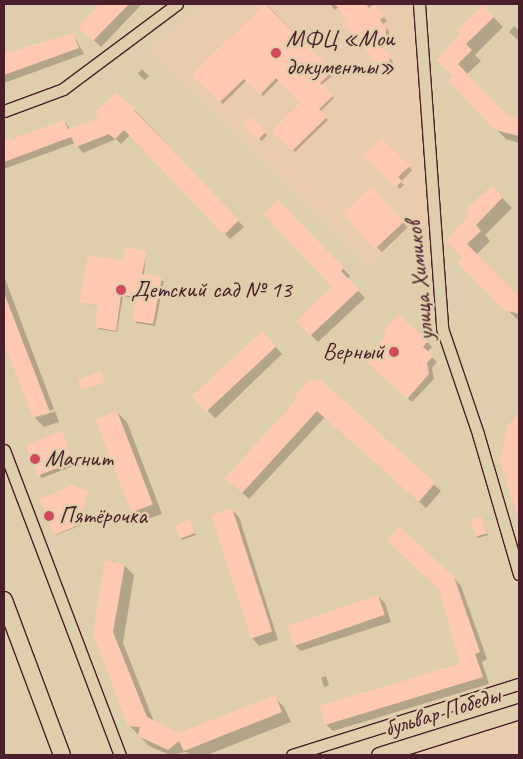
<!DOCTYPE html>
<html>
<head>
<meta charset="utf-8">
<style>
  body { margin:0 }
  #map { position:relative; width:523px; height:759px; overflow:hidden; background:#dfceac; font-family:Caveat,sans-serif }
  div>[style] { position:absolute }
  .built>* { inset:0; background:#e9ccae }
  .shadow>* { inset:0; background:#0003; transform-origin:0 0 }
  .building>* { inset:0; background:#ffc9b1; transform-origin:0 0 }
  .roads { filter:drop-shadow(1px 0 #4a1f2b) drop-shadow(-1px 0 #4a1f2b) drop-shadow(0 1px #4a1f2b) drop-shadow(0 -1px #4a1f2b) }
  .minor>* { height:11px; margin:-5.5px; padding:0 5.5px; transform-origin:5.5px; border-radius:5.5px; background:#dfceac }
  .tertiary>* { height:15px; margin:-7.5px; padding:0 7.5px; transform-origin:7.5px; border-radius:7.5px; background:#dfceac }
  .secondary>* { height:16px; margin:-8px; padding:0 8px; transform-origin:8px; border-radius:8px; background:#dfceac }
  .dots>* { width:14px; height:14px; translate:-50% -50%; box-sizing:border-box; border:2px solid #dfceac; border-radius:50% }
  span { translate:-50% -50%; white-space:nowrap; text-align:center; line-height:1.15; -webkit-text-stroke:5px #dfceac; paint-order:stroke }
  .poi-label { font-size:24px; color:#4a1f2b }
  .left { translate:0 -50%; text-align:left }
  .right { translate:-100% -50%; text-align:right }
  .street-label { font-size:24px; color:#4a1f2b }
  .frame { position:absolute; inset:0; border:5px solid #4a1f2b; pointer-events:none }
</style>
</head>
<body>
<div id="map">
  <div class="built">
    <div style="clip-path:polygon(207px 4px,419px 4px,435px 225px,410px 226px,372px 267px,150px 48px)"></div>
    <div style="clip-path:polygon(519px 711px,519px 755px,382px 755px)"></div>
  </div>
  <div class="shadow">
    <div style="clip-path:polygon(102px 4px,142px 4px,101px 47px,80px 27px)"></div>
    <div style="clip-path:polygon(266px 4px,335px 74px,321px 85px,334px 98px,320px 112px,328px 120px,295px 152px,274px 131px,302px 103px,279px 80px,263px 96px,247px 80px,223px 104px,193px 75px)"></div>
    <div style="clip-path:polygon(330px 4px,373px 4px,387px 21px,383px 24px,389px 31px,389px 42px,382px 48px,393px 62px,392px 68px,386px 72px,383px 69px,339px 7px,335px 10px)"></div>
    <div style="clip-path:polygon(483px 6px,503px 27px,475px 55px,481px 61px,467px 74px,507px 116px,519px 119px,519px 143px,506px 139px,496px 129px,455px 77px,461px 34px)"></div>
    <div style="clip-path:polygon(514px 26px,519px 31px,519px 41px,509px 32px)"></div>
    <div style="clip-path:polygon(73px 34px,84px 54px,4px 83px,4px 57px)"></div>
    <div style="left:142px;top:69px;width:10px;height:6px;rotate:45deg"></div>
    <div style="clip-path:polygon(134px 109px,244px 227px,230px 239px,130px 135px,121px 144px,116px 139px,83px 153px,75px 143px,4px 169px,4px 143px,64px 121px,71px 130px)"></div>
    <div style="left:251px;top:119px;width:23px;height:8px;rotate:45deg"></div>
    <div style="clip-path:polygon(382px 139px,412px 170px,401px 182px,404px 185px,400px 189px,366px 155px)"></div>
    <div style="clip-path:polygon(492px 187px,512px 208px,485px 235px,490px 241px,476px 255px,519px 297px,519px 321px,459px 262px,464px 257px,471px 215px)"></div>
    <div style="left:371px;top:189px;width:53px;height:36px;rotate:46deg"></div>
    <div style="clip-path:polygon(278px 201px,350px 276px,347px 279px,365px 298px,318px 342px,297px 321px,334px 287px)"></div>
    <div style="clip-path:polygon(146px 252px,144px 276px,164px 281px,155px 326px,136px 323px,137px 299px,123px 296px,117px 332px,98px 329px,100px 307px,81px 302px,124px 262px)"></div>
    <div style="clip-path:polygon(4px 276px,54px 409px,37px 418px,55px 411px,59px 422px,44px 427px,34px 417px,4px 338px)"></div>
    <div style="left:262px;top:333px;width:29px;height:93px;rotate:46deg"></div>
    <div style="clip-path:polygon(389px 335px,427px 342px,432px 347px,427px 352px,437px 362px,432px 368px,434px 379px,412px 402px,371px 365px)"></div>
    <div style="clip-path:polygon(336px 397px,441px 491px,426px 508px,325px 417px,249px 499px,234px 485px,299px 399px)"></div>
    <div style="clip-path:polygon(117px 412px,127px 422px,162px 514px,142px 521px,132px 511px)"></div>
    <div style="clip-path:polygon(519px 415px,519px 518px,501px 462px,508px 427px)"></div>
    <div style="clip-path:polygon(61px 432px,76px 465px,42px 478px,40px 476px)"></div>
    <div style="clip-path:polygon(87px 492px,79px 526px,56px 535px,55px 534px)"></div>
    <div style="clip-path:polygon(231px 509px,239px 517px,278px 640px,259px 646px,252px 638px)"></div>
    <div style="clip-path:polygon(482px 518px,488px 535px,478px 538px,476px 536px)"></div>
    <div style="clip-path:polygon(190px 521px,196px 535px,182px 540px,180px 538px)"></div>
    <div style="clip-path:polygon(124px 565px,134px 575px,123px 643px,154px 722px,179px 734px,274px 697px,284px 707px,291px 722px,207px 755px,190px 755px,186px 752px,170px 755px,149px 746px,129px 725px,95px 634px)"></div>
    <div style="clip-path:polygon(454px 578px,461px 586px,487px 659px,482px 662px,489px 684px,333px 731px,326px 724px,462px 665px)"></div>
    <div style="clip-path:polygon(378px 596px,385px 603px,391px 622px,301px 651px,293px 644px)"></div>
    <div style="left:326px;top:676px;width:10px;height:5px;rotate:73deg"></div>
  </div>
  <div class="building">
    <div style="clip-path:polygon(100px 4px,129px 4px,93px 41px,78px 27px)"></div>
    <div style="clip-path:polygon(265px 4px,333px 71px,320px 83px,333px 96px,319px 109px,327px 117px,292px 151px,272px 131px,301px 103px,276px 78px,260px 95px,244px 79px,220px 102px,192px 75px)"></div>
    <div style="clip-path:polygon(335px 4px,366px 4px,369px 8px,374px 4px,384px 17px,380px 20px,386px 27px,386px 39px,379px 44px,390px 57px,389px 64px,382px 70px,343px 21px,347px 19px)"></div>
    <div style="clip-path:polygon(483px 5px,494px 17px,466px 44px,472px 50px,458px 64px,507px 115px,519px 118px,519px 136px,495px 130px,448px 81px,453px 76px,436px 60px,460px 34px,456px 31px)"></div>
    <div style="clip-path:polygon(73px 33px,79px 48px,4px 75px,4px 54px)"></div>
    <div style="clip-path:polygon(116px 93px,135px 108px,134px 110px,239px 220px,224px 235px,124px 130px,115px 139px,109px 134px,76px 147px,71px 137px,4px 162px,4px 142px,64px 120px,68px 129px,100px 118px,94px 113px)"></div>
    <div style="left:251px;top:117px;width:21px;height:11px;rotate:45deg"></div>
    <div style="clip-path:polygon(382px 138px,410px 166px,398px 177px,402px 181px,396px 187px,364px 155px)"></div>
    <div style="clip-path:polygon(492px 185px,503px 197px,476px 225px,481px 231px,467px 244px,519px 296px,519px 314px,504px 310px,457px 262px,462px 257px,446px 241px,469px 215px,465px 211px)"></div>
    <div style="left:371px;top:187px;width:48px;height:39px;rotate:47deg"></div>
    <div style="clip-path:polygon(278px 200px,344px 268px,341px 271px,359px 290px,310px 336px,296px 321px,332px 287px,263px 214px)"></div>
    <div style="clip-path:polygon(125px 247px,147px 251px,142px 274px,162px 277px,153px 324px,133px 321px,136px 297px,121px 295px,116px 331px,95px 327px,98px 306px,79px 302px,88px 256px,123px 260px)"></div>
    <div style="clip-path:polygon(4px 293px,50px 412px,33px 418px,4px 342px)"></div>
    <div style="clip-path:polygon(398px 314px,428px 341px,423px 347px,433px 356px,427px 363px,429px 374px,407px 399px,365px 360px,387px 335px,383px 331px)"></div>
    <div style="left:262px;top:331px;width:21px;height:96px;rotate:47deg"></div>
    <div style="left:101px;top:371px;width:11px;height:25px;rotate:68deg"></div>
    <div style="clip-path:polygon(320px 379px,435px 483px,419px 502px,317px 411px,242px 493px,225px 478px,297px 399px,294px 396px,309px 380px)"></div>
    <div style="left:117px;top:411px;width:100px;height:23px;rotate:69deg"></div>
    <div style="clip-path:polygon(519px 413px,519px 517px,518px 517px,500px 462px,507px 426px)"></div>
    <div style="left:62px;top:431px;width:33px;height:39px;rotate:69deg"></div>
    <div style="clip-path:polygon(73px 485px,88px 491px,79px 525px,54px 535px,39px 499px)"></div>
    <div style="left:232px;top:508px;width:130px;height:22px;rotate:72deg"></div>
    <div style="left:482px;top:517px;width:17px;height:12px;rotate:73deg"></div>
    <div style="left:190px;top:520px;width:14px;height:16px;rotate:69deg"></div>
    <div style="clip-path:polygon(399px 526px,454px 577px,480px 652px,475px 654px,483px 677px,325px 725px,320px 706px,460px 664px,439px 589px,387px 541px)"></div>
    <div style="clip-path:polygon(105px 561px,125px 564px,113px 632px,147px 717px,179px 733px,275px 695px,282px 712px,184px 751px,179px 741px,168px 750px,138px 736px,140px 727px,128px 726px,93px 634px)"></div>
    <div style="left:378px;top:595px;width:21px;height:96px;rotate:71deg"></div>
  </div>
  <div class="roads">
    <div class="minor">
      <div style="left:419px;top:4px;width:325px;rotate:85.9deg"></div>
      <div style="left:442px;top:328px;width:112px;rotate:71.2deg"></div>
      <div style="left:478px;top:434px;width:146px;rotate:73.7deg"></div>
      <div style="left:4px;top:111px;width:63px;rotate:-20.4deg"></div>
      <div style="left:63px;top:89px;width:142px;rotate:-36.7deg"></div>
      <div style="left:4px;top:450px;width:326px;rotate:69.2deg"></div>
      <div style="left:292px;top:755px;width:238px;rotate:-17.4deg"></div>
    </div>
    <div class="tertiary">
      <div style="left:379px;top:755px;width:147px;rotate:-17.4deg"></div>
    </div>
    <div class="secondary">
      <div style="left:4px;top:600px;width:165px;rotate:69.5deg"></div>
    </div>
  </div>
  <div class="dots">
    <div style="left:276px;top:53px;background:#d1495b"></div>
    <div style="left:121px;top:290px;background:#d1495b"></div>
    <div style="left:394px;top:352px;background:#d1495b"></div>
    <div style="left:35px;top:459px;background:#d1495b"></div>
    <div style="left:49px;top:516px;background:#d1495b"></div>
  </div>
  <div class="poi-label">
    <span class="left" style="left:286px;top:53px">МФЦ «Мои<br>документы»</span>
    <span class="left" style="left:131px;top:290px">Детский сад № 13</span>
    <span class="right" style="left:384px;top:352px">Верный</span>
    <span class="left" style="left:45px;top:459px">Магнит</span>
    <span class="left" style="left:59px;top:516px">Пятёрочка</span>
  </div>
  <div class="street-label">
    <span style="left:420px;top:281px;rotate:-96deg">улица Химиков</span>
    <span style="left:442px;top:712px;rotate:-17deg">бульвар Победы</span>
  </div>
  <div class="frame"></div>
</div>
</body>
</html>
